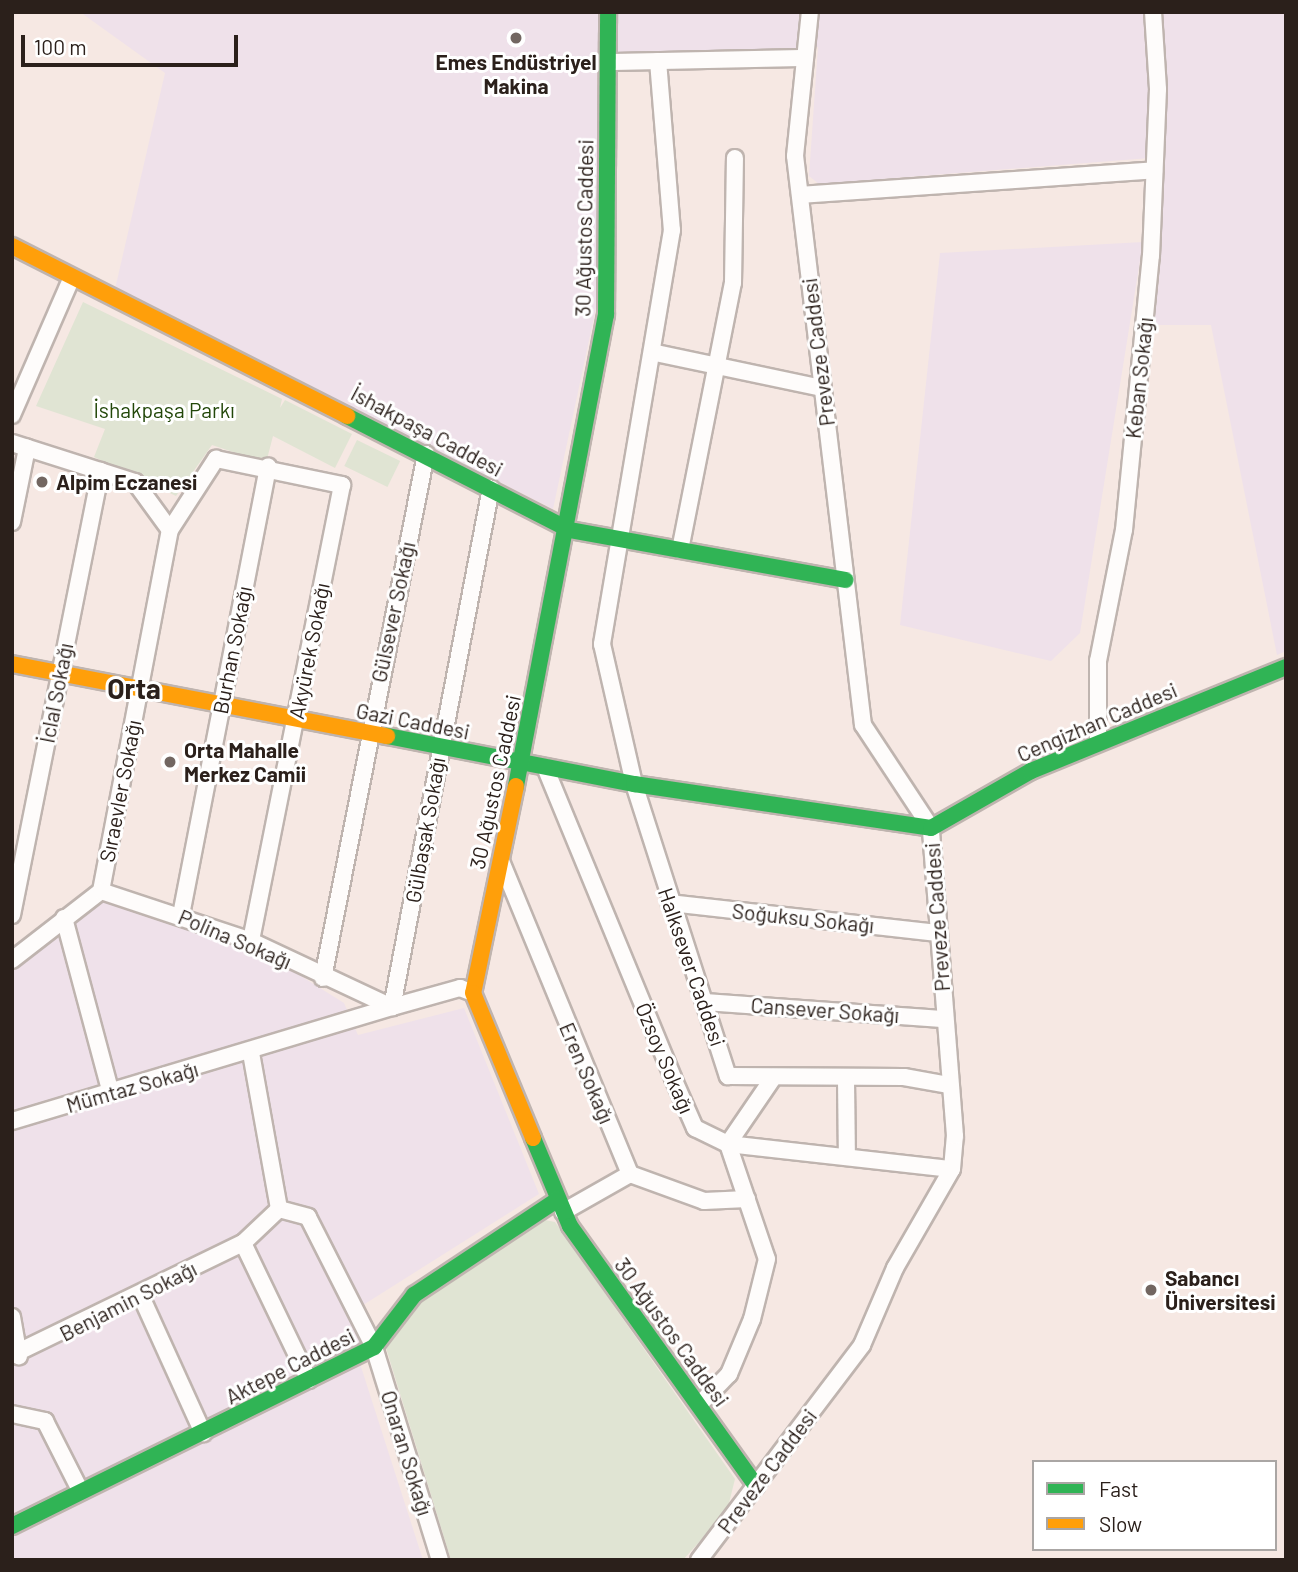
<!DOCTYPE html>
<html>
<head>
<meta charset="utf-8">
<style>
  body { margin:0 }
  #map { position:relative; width:1298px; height:1572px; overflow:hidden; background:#f6e8e3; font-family:Barlow,sans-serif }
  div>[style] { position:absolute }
  .industrial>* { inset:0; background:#efe1ea }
  .green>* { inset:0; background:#e0e4d3; transform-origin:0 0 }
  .roads { filter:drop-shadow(2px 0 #bfb4af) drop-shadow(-2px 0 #bfb4af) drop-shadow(0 2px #bfb4af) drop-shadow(0 -2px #bfb4af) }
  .street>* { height:16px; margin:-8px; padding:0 8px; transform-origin:8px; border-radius:8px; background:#fefcfb }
  .fast>* { height:16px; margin:-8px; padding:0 8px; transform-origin:8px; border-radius:8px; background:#30b455 }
  .slow>* { height:16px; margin:-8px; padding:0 8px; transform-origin:8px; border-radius:8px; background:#ff9f0a }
  .dots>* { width:19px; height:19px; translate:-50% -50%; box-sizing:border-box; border:4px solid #fff; border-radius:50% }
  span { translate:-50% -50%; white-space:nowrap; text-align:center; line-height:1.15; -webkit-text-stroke:6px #fff; paint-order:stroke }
  .poi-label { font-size:21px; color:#2b201b; font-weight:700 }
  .left { translate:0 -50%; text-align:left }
  .street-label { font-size:21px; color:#2b201b }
  .park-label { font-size:21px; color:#224709 }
  .district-label { font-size:28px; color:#2b201b; font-weight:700 }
  .frame { position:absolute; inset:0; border:14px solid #2b201b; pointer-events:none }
  .legend { position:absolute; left:1032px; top:1460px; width:245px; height:91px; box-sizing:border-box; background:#fff; border:2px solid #aaa6a4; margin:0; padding:9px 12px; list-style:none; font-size:21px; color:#2b201b }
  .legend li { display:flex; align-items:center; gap:14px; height:35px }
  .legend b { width:35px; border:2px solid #aaa6a4 }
  .scale { position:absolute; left:21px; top:35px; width:217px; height:32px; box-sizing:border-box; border:4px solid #2b201b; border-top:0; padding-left:9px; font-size:21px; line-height:24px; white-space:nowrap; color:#2b201b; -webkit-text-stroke:5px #fff; paint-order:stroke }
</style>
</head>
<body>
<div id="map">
  <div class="industrial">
    <div style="clip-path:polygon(80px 12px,1286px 12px,1286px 651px,1277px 655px,1211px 325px,1153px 325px,1150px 158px,819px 184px,809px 176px,818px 47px,597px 56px,597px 303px,553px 509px,115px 289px,165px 73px)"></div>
    <div style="clip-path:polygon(1143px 242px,1080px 633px,1051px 661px,900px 625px,940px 253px)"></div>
    <div style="clip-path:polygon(97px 890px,251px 945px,344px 1003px,358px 1035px,464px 1008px,539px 1194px,352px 1312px,365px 1342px,355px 1348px,423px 1560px,12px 1560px,12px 954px)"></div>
  </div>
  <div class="green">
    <div style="clip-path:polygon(83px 302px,282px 399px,280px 408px,285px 400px,352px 434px,335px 468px,273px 436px,266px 463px,212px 445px,176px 496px,94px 457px,105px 429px,36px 406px)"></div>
    <div style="left:357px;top:440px;width:48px;height:29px;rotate:26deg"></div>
    <div style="clip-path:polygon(545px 1220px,555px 1222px,735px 1479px,727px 1511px,683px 1560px,451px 1560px,386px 1348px,417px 1299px)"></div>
  </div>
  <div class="roads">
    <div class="street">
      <div style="left:658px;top:61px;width:170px;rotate:85.3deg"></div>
      <div style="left:672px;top:230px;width:420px;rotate:99.6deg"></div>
      <div style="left:602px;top:644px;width:144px;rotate:77.1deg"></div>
      <div style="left:634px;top:784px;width:307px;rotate:72.2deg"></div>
      <div style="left:728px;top:1076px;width:176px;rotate:0.3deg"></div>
      <div style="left:904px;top:1077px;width:46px;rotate:10.1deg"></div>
      <div style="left:610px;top:62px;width:195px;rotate:-1.2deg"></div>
      <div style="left:800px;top:195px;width:355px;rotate:-4deg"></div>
      <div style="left:656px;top:353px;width:170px;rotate:11.9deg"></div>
      <div style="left:12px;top:415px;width:150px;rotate:-66.5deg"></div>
      <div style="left:12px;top:443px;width:129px;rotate:17.6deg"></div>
      <div style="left:135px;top:482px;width:59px;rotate:53.9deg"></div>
      <div style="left:12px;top:522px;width:76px;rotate:-78.5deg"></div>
      <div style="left:680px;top:550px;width:272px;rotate:-78.8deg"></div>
      <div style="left:733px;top:283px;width:125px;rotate:-89.1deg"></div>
      <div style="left:1098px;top:741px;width:80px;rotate:-90deg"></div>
      <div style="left:1098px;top:661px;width:134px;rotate:-78.8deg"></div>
      <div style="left:1124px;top:530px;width:275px;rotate:-84.4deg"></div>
      <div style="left:1151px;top:256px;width:167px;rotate:-87.6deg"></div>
      <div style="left:1158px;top:89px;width:77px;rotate:-93.7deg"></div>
      <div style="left:545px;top:767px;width:336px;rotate:67.6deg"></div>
      <div style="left:673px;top:1078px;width:55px;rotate:66.3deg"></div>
      <div style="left:695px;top:1128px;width:37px;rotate:26deg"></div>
      <div style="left:728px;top:1144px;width:121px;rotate:71.3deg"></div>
      <div style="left:767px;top:1259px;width:62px;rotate:104deg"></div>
      <div style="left:752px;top:1319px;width:60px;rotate:112.7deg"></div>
      <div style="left:729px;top:1374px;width:43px;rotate:134.1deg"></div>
      <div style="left:501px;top:861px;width:339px;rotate:67.6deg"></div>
      <div style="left:630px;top:1174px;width:79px;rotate:20deg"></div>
      <div style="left:704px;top:1201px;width:43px;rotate:-2.7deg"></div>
      <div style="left:101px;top:891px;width:368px;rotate:-79.2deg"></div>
      <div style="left:170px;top:530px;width:85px;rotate:-57.1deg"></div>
      <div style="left:216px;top:459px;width:129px;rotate:11.7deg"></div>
      <div style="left:342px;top:485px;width:465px;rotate:101.3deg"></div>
      <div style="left:670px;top:903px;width:268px;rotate:6.4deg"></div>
      <div style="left:12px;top:915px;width:453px;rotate:-78.7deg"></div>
      <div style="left:181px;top:915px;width:457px;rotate:-79deg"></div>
      <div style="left:64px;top:918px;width:181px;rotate:75deg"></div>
      <div style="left:12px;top:960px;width:113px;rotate:-37.8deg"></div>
      <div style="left:101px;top:891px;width:158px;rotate:18.4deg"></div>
      <div style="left:251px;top:941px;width:156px;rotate:25.1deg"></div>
      <div style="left:392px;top:1007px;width:71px;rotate:-15.6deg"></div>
      <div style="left:460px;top:988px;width:14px;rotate:21deg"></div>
      <div style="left:323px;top:978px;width:534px;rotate:-78.88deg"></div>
      <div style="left:706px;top:1002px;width:239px;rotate:4.1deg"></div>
      <div style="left:251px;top:1053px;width:158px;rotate:79.8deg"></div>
      <div style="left:279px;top:1209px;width:50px;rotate:136.6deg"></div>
      <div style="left:243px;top:1243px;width:152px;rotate:64.3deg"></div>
      <div style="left:773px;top:1078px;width:80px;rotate:124.3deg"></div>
      <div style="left:728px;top:1144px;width:225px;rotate:6.4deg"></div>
      <div style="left:846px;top:1080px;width:77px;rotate:89.3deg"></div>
      <div style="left:12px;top:1121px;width:397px;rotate:-16.7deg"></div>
      <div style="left:392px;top:1007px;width:528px;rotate:-79.2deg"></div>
      <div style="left:279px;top:1209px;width:30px;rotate:15deg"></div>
      <div style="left:308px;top:1217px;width:146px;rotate:63.1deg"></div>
      <div style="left:374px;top:1347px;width:223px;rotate:72.8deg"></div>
      <div style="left:563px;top:1212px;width:77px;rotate:-29.6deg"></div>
      <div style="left:140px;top:1294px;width:153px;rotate:65.6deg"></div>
      <div style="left:12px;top:1317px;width:40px;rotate:80deg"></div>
      <div style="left:12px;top:1355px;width:257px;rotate:-25.9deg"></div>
      <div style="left:12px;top:1414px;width:34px;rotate:12deg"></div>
      <div style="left:45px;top:1421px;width:75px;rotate:63.1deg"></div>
      <div style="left:699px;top:1560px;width:270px;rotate:-52.8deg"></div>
      <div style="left:862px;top:1345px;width:84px;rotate:-66.8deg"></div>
      <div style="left:895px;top:1268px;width:114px;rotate:-60.1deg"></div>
      <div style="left:952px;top:1169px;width:33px;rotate:-85deg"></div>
      <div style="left:955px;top:1136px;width:309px;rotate:-94.5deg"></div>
      <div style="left:931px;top:828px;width:123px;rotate:-123.4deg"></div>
      <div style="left:863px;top:725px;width:573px;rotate:-96.81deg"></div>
      <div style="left:795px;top:156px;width:145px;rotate:-84.1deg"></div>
    </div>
    <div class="fast">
      <div style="left:347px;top:416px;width:250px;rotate:27.1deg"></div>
      <div style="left:570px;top:530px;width:280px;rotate:10.3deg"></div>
      <div style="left:387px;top:736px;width:252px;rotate:11deg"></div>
      <div style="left:634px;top:784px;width:300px;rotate:8.4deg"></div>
      <div style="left:931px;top:828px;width:115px;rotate:-29.7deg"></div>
      <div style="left:1031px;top:771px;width:275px;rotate:-22.2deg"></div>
      <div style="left:516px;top:786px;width:480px;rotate:-79.2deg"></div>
      <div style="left:606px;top:315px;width:303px;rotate:-89.6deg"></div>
      <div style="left:533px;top:1138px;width:95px;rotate:67.2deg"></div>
      <div style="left:570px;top:1226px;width:320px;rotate:54.4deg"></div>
      <div style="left:12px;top:1526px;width:404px;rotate:-26.3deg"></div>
      <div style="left:374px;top:1347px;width:66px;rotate:-52.4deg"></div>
      <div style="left:414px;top:1295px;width:172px;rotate:-33.6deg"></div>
    </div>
    <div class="slow">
      <div style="left:12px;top:246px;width:376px;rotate:26.9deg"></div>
      <div style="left:12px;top:664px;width:382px;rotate:10.9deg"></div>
      <div style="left:516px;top:786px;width:211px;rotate:101.7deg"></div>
      <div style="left:473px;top:993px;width:157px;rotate:67.5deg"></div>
    </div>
  </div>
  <div class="dots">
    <div style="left:516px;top:38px;background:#726661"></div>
    <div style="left:42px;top:482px;background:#726661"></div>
    <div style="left:170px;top:762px;background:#726661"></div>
    <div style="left:1151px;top:1290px;background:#726661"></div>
  </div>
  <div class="poi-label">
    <span style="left:516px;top:74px">Emes Endüstriyel<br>Makina</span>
    <span class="left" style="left:56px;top:482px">Alpim Eczanesi</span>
    <span class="left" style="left:184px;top:762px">Orta Mahalle<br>Merkez Camii</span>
    <span class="left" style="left:1165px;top:1290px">Sabancı<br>Üniversitesi</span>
  </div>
  <div class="street-label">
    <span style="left:584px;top:228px;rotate:-89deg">30 Ağustos Caddesi</span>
    <span style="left:818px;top:352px;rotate:-97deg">Preveze Caddesi</span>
    <span style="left:1139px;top:378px;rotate:-84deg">Keban Sokağı</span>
    <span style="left:427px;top:431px;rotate:28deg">İshakpaşa Caddesi</span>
    <span style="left:393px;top:612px;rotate:-78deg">Gülsever Sokağı</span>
    <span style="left:232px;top:650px;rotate:-79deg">Burhan Sokağı</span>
    <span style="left:309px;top:651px;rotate:-79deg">Akyürek Sokağı</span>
    <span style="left:56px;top:693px;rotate:-79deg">İclal Sokağı</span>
    <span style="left:413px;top:721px;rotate:11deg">Gazi Caddesi</span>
    <span style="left:1097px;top:722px;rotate:-23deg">Cengizhan Caddesi</span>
    <span style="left:495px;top:782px;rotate:-78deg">30 Ağustos Caddesi</span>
    <span style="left:120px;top:791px;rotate:-79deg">Sıraevler Sokağı</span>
    <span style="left:425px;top:830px;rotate:-80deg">Gülbaşak Sokağı</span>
    <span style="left:937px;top:917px;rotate:-94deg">Preveze Caddesi</span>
    <span style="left:803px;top:918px;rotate:6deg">Soğuksu Sokağı</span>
    <span style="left:235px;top:939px;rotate:23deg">Polina Sokağı</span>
    <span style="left:692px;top:967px;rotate:71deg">Halksever Caddesi</span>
    <span style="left:825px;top:1010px;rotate:4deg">Cansever Sokağı</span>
    <span style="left:665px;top:1058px;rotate:67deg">Özsoy Sokağı</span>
    <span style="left:587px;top:1073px;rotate:67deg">Eren Sokağı</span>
    <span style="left:132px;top:1087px;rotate:-16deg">Mümtaz Sokağı</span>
    <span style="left:128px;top:1301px;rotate:-27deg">Benjamin Sokağı</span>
    <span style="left:672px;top:1332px;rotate:54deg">30 Ağustos Caddesi</span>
    <span style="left:290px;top:1366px;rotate:-27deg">Aktepe Caddesi</span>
    <span style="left:407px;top:1453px;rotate:73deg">Onaran Sokağı</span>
    <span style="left:767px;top:1471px;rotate:-53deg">Preveze Caddesi</span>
  </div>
  <div class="park-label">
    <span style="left:164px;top:410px">İshakpaşa Parkı</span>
  </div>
  <div class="district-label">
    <span style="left:134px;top:688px">Orta</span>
  </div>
  <div class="frame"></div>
  <ul class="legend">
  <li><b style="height:9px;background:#30b455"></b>Fast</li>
  <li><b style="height:9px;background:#ff9f0a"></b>Slow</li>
  </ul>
  <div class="scale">100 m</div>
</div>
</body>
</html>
